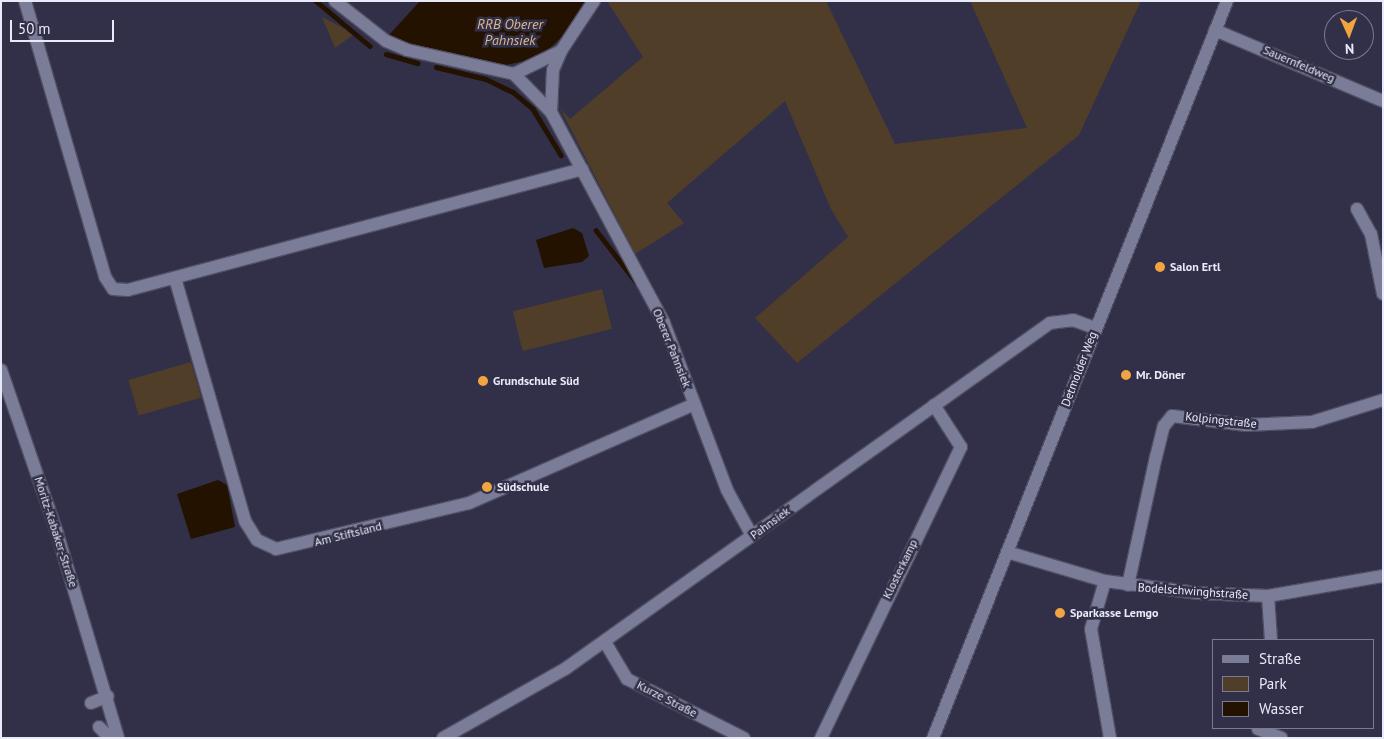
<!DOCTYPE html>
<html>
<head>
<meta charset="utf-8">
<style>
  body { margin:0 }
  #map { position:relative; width:1384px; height:739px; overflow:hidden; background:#313048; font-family:"PT Sans",sans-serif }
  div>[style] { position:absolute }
  .green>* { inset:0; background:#513e29; transform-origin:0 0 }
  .water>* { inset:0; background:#241200 }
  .stream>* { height:4.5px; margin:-2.25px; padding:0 2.25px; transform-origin:2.25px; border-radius:2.25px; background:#241200 }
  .roads { filter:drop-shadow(1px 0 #4f4f63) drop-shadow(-1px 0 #4f4f63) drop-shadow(0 1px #4f4f63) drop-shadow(0 -1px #4f4f63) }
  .minor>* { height:12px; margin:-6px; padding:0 6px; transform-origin:6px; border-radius:6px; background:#7b7c97 }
  .tertiary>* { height:12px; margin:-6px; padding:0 6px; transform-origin:6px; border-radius:6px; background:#7b7c97 }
  .dots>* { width:14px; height:14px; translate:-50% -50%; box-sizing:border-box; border:2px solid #313048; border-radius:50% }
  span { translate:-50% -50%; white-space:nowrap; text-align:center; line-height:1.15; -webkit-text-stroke:5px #313048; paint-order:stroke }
  .street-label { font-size:12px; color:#e9eaf9 }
  .poi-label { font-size:12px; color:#e9eaf9; font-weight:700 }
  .left { translate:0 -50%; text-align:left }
  .water-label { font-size:14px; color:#dfb788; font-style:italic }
  .frame { position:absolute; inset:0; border:2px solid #e9eaf9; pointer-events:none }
  .legend { position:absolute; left:1212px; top:639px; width:162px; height:90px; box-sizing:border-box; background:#313048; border:1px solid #7b7a8f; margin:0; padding:6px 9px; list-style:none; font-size:15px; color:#e9eaf9 }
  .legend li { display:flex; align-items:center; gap:10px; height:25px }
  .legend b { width:25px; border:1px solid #7b7a8f }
  .north { position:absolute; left:1324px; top:10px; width:50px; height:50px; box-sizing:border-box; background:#313048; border:1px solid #7b7a8f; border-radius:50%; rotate:178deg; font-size:14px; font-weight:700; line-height:20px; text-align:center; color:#e9eaf9 }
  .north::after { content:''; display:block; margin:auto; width:18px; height:22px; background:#f1a540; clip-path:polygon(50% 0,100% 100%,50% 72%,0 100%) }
  .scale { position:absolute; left:10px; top:20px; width:104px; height:22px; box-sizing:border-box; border:2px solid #e9eaf9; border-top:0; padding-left:6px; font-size:15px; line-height:18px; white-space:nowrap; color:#e9eaf9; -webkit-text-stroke:4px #313048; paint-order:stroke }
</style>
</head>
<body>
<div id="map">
  <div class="green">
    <div style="clip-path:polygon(607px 1px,826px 1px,895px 144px,1027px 128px,970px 1px,1141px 1px,1079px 135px,797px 363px,755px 318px,848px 237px,831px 209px,785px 101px,667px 203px,684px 223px,635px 254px,560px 108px,570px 119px,643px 57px)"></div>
    <div style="clip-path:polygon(322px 17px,349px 31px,353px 35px,335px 48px)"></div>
    <div style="left:602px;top:289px;width:41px;height:92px;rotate:76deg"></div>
    <div style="left:191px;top:362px;width:37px;height:65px;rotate:74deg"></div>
  </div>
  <div class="water">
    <div style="clip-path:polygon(420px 1px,589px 1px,575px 25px,550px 48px,535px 59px,506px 65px,416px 48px,389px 35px)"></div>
    <div style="clip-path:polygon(573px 228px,582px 233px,589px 256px,582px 262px,544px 268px,536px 240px)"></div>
    <div style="clip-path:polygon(218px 480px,227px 485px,235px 527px,191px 539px,177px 494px)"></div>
  </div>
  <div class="stream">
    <div style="left:316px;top:1px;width:70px;rotate:39.8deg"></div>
    <div style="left:386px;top:54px;width:33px;rotate:16deg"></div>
    <div style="left:436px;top:67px;width:51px;rotate:13.5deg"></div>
    <div style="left:486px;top:79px;width:30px;rotate:26deg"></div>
    <div style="left:513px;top:92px;width:26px;rotate:40deg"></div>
    <div style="left:533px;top:109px;width:54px;rotate:58.7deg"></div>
    <div style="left:596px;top:230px;width:66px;rotate:52.4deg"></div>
  </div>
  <div class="roads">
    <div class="minor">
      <div style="left:25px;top:1px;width:287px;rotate:73.8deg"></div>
      <div style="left:105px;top:277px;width:14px;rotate:56deg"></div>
      <div style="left:113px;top:289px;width:15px;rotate:4deg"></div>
      <div style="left:128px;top:290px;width:470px;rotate:-14.9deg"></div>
      <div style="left:335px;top:1px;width:65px;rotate:38.1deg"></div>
      <div style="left:386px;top:41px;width:23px;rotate:23deg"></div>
      <div style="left:407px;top:50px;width:110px;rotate:12.6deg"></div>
      <div style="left:514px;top:74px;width:53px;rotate:45.8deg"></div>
      <div style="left:551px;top:112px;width:239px;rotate:61.8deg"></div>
      <div style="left:664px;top:323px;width:178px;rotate:69.3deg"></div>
      <div style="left:727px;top:490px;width:52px;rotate:61.5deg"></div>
      <div style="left:1215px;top:30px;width:182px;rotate:22.9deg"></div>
      <div style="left:514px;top:74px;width:52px;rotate:-26.1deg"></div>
      <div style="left:561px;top:51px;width:60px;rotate:-56.6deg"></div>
      <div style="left:551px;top:112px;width:42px;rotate:-87.3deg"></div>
      <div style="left:553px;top:70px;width:21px;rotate:-67deg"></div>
      <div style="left:1357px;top:209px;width:29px;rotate:61deg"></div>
      <div style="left:1371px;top:234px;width:61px;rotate:78.7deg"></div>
      <div style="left:175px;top:278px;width:253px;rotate:73.9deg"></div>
      <div style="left:245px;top:521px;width:22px;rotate:58deg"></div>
      <div style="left:257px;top:540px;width:21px;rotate:25deg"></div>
      <div style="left:276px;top:549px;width:198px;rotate:-13.4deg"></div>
      <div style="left:469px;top:503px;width:246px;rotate:-23.7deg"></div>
      <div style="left:1px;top:370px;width:172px;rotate:71deg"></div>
      <div style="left:57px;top:533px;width:214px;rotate:73.4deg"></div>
      <div style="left:1007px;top:552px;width:102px;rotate:16.5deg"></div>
      <div style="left:1105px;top:581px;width:94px;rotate:7.4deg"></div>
      <div style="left:1198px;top:593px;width:70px;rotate:2.5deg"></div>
      <div style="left:1268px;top:596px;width:117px;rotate:-9.9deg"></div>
      <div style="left:1105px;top:581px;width:50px;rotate:106.3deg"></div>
      <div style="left:1091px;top:629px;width:111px;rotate:80.1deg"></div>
      <div style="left:1128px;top:585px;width:131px;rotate:-77.7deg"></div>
      <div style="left:1156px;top:457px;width:32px;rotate:-76deg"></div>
      <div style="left:1164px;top:426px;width:13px;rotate:-51deg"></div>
      <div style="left:1172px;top:416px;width:75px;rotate:6.9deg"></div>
      <div style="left:1246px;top:425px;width:66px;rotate:-2.6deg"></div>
      <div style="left:1312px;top:422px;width:74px;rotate:-17.2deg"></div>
      <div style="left:1268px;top:596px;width:44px;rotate:86.1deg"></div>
      <div style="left:605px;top:642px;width:43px;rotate:59.3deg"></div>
      <div style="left:627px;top:679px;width:131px;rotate:26.8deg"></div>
      <div style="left:91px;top:703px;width:18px;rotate:-22deg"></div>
      <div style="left:99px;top:727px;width:16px;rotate:45deg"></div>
      <div style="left:1258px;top:729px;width:25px;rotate:21deg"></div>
      <div style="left:443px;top:738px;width:140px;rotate:-29.5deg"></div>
      <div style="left:565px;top:669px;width:596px;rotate:-35.5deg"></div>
      <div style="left:1050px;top:323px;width:23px;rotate:-7deg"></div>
      <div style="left:1073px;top:320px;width:23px;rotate:20deg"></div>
      <div style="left:821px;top:738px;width:323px;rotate:-64.3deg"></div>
      <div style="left:961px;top:447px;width:50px;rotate:-122.7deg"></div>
    </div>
    <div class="tertiary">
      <div style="left:933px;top:738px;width:793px;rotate:-68.25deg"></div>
    </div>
  </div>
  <div class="dots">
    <div style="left:1160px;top:267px;background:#f1a540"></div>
    <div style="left:1126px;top:375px;background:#f1a540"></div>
    <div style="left:483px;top:381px;background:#f1a540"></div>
    <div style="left:487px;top:487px;background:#f1a540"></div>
    <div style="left:1060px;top:613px;background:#f1a540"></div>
  </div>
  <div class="street-label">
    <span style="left:1299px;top:64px;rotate:23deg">Sauernfeldweg</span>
    <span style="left:672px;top:348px;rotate:68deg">Oberer Pahnsiek</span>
    <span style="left:1079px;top:369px;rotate:-69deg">Detmolder Weg</span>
    <span style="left:1221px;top:420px;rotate:6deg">Kolpingstraße</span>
    <span style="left:770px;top:523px;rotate:-36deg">Pahnsiek</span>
    <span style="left:56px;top:532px;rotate:72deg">Moritz-Kabaker-Straße</span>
    <span style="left:348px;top:534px;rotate:-14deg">Am Stiftsland</span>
    <span style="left:900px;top:569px;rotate:-64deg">Klosterkamp</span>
    <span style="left:1193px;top:591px;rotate:4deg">Bodelschwinghstraße</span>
    <span style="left:667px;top:699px;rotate:27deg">Kurze Straße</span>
  </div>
  <div class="poi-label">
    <span class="left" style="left:1170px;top:267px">Salon Ertl</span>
    <span class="left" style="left:1136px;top:375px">Mr. Döner</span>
    <span class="left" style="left:493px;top:381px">Grundschule Süd</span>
    <span class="left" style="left:497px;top:487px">Südschule</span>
    <span class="left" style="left:1070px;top:613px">Sparkasse Lemgo</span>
  </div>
  <div class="water-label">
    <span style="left:510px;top:32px">RRB Oberer<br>Pahnsiek</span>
  </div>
  <div class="frame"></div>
  <ul class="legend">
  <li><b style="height:6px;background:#7b7c97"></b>Straße</li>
  <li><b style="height:14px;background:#513e29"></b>Park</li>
  <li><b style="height:14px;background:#241200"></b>Wasser</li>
  </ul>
  <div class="north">N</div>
  <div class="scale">50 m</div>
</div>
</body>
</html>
